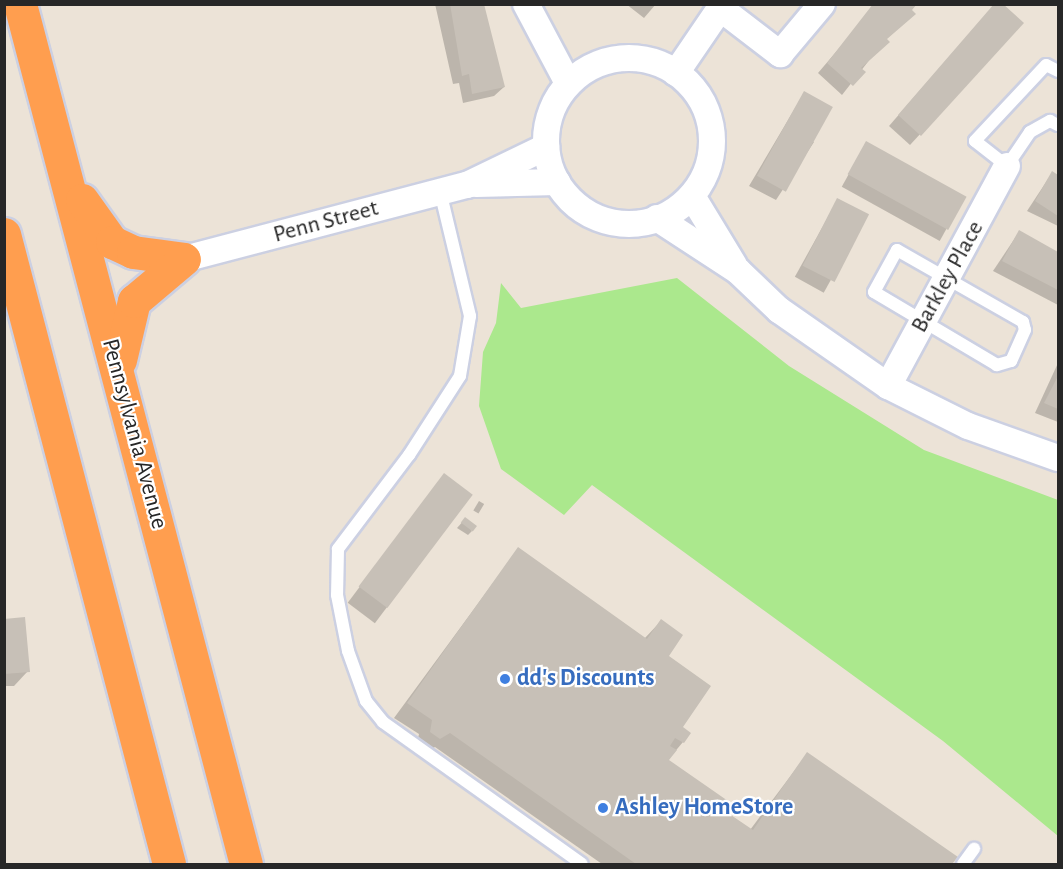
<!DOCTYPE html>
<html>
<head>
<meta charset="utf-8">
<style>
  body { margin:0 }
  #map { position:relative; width:1063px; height:869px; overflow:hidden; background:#ece3d7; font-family:"Alegreya Sans",sans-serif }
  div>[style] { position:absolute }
  .green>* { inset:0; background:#abe88d }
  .shadow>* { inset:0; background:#0003; transform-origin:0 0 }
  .building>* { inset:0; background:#c7c0b7; transform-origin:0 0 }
  .roads { filter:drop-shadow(2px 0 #ccd0e2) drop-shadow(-2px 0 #ccd0e2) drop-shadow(0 2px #ccd0e2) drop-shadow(0 -2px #ccd0e2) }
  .lane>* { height:12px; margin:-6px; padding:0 6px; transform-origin:6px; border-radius:6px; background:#fff }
  .street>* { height:26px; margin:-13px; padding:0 13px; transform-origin:13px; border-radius:13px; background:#fff }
  .street>.ring { margin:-13px; padding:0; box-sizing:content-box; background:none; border:26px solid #fff; border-radius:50% }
  .highway>* { height:33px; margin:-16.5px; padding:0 16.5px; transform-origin:16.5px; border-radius:16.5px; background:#ff9e4f }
  .dots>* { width:16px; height:16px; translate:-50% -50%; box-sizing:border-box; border:3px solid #fff; border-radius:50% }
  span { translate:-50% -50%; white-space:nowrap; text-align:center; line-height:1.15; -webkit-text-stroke:4.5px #fff; paint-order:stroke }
  .street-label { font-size:24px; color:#272727 }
  .shop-label { font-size:24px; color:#366cbe; font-weight:700 }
  .left { translate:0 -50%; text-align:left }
  .frame { position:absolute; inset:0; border:6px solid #272727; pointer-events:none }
</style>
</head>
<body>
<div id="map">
  <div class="green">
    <div style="clip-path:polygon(677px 278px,789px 366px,924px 450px,1058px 500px,1058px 836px,943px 741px,592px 485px,564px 515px,501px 469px,479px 406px,483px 352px,496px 323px,501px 283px,521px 308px)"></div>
  </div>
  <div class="shadow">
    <div style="clip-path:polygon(435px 4px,483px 4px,504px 87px,494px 96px,463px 103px,459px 83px,453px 84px)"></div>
    <div style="clip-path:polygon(626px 4px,656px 4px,644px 18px)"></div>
    <div style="clip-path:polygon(877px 4px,914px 14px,885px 40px,842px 95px,818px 73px)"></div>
    <div style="clip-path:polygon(988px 12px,1022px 24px,910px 145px,889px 126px)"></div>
    <div style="clip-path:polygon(804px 93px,809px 139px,814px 142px,776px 200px,749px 186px)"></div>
    <div style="left:866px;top:143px;width:112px;height:50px;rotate:29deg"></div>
    <div style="clip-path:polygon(1052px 173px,1058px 177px,1058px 226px,1027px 211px)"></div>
    <div style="left:838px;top:199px;width:33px;height:89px;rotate:29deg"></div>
    <div style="clip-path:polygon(1019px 232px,1058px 254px,1058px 305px,993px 271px)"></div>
    <div style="clip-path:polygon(1058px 363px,1058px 422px,1035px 413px)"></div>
    <div style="left:444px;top:475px;width:34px;height:160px;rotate:37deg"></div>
    <div style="left:479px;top:501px;width:6px;height:11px;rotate:31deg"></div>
    <div style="clip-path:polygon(465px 519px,472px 531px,468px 535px,457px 528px)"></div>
    <div style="clip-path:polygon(518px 549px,644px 639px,661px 621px,683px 742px,667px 761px,720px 810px,750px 830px,807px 754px,956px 857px,951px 864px,602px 864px,435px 747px,425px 752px,416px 747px,419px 734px,394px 718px)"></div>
    <div style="clip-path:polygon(4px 620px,28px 671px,14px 686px,4px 686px)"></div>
  </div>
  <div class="building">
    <div style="clip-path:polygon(450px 4px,484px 4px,505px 87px,472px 94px,469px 74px,462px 76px)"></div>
    <div style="clip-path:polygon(873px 4px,917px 4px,912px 10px,916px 14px,887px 39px,890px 42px,861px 68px,866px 72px,853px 86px,827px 63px)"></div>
    <div style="clip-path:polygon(994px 4px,1003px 4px,1024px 23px,921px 136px,898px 115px)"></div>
    <div style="left:804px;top:91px;width:33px;height:97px;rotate:29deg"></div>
    <div style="left:866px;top:141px;width:115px;height:38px;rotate:29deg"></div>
    <div style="clip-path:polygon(1052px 171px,1058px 175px,1058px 216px,1035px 201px)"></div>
    <div style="left:837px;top:198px;width:36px;height:76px;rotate:27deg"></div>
    <div style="clip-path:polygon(1019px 230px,1058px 252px,1058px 290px,1002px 261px)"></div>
    <div style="clip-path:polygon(1058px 376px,1058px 409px,1044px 403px)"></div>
    <div style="left:444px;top:473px;width:36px;height:142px;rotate:37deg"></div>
    <div style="left:465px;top:517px;width:15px;height:7px;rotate:37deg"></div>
    <div style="clip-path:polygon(518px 547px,647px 639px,661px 619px,683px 635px,669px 656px,711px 686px,683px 727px,691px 733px,684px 743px,675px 738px,670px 746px,677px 750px,669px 760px,728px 801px,722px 809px,753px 830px,807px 752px,958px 857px,952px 864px,636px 864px,450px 733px,440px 739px,430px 732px,432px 720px,407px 703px)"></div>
    <div style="clip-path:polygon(25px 617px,30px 672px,4px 674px,4px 619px)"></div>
  </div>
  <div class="roads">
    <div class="lane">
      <div style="left:1058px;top:71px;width:13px;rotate:-153deg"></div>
      <div style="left:1046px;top:65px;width:104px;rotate:133.1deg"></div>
      <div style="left:975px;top:141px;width:41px;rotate:38deg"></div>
      <div style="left:1007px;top:166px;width:41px;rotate:-55.9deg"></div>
      <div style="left:1030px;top:132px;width:23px;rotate:-29deg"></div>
      <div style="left:1050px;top:121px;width:9px;rotate:27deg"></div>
      <div style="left:440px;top:191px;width:129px;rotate:76.5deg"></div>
      <div style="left:470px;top:316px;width:61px;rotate:99.5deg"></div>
      <div style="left:460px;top:376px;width:94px;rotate:122.8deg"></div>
      <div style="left:409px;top:455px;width:118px;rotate:127.1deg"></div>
      <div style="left:338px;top:549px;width:46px;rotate:91.2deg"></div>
      <div style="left:337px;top:595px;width:57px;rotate:78.9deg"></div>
      <div style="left:348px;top:651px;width:53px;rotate:70.2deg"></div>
      <div style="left:366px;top:701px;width:27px;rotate:51deg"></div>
      <div style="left:383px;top:722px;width:244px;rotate:35.5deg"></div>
      <div style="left:897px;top:250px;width:145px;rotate:29.7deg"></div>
      <div style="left:1023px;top:322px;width:8px;rotate:76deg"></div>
      <div style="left:1025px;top:330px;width:34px;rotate:114deg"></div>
      <div style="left:1011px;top:361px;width:15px;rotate:164deg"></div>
      <div style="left:997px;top:365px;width:143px;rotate:-149.3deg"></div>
      <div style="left:874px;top:292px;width:48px;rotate:-61.3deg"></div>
      <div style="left:963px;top:864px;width:19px;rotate:-54deg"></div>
    </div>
    <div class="street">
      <div style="left:526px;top:4px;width:89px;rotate:62deg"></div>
      <div style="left:720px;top:8px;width:76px;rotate:37.5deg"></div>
      <div style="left:780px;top:54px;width:65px;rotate:-50deg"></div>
      <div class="ring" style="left:546px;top:58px;width:140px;height:140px"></div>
      <div style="left:676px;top:73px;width:83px;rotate:-55.7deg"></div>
      <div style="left:476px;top:184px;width:81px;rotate:-1.4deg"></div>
      <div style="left:692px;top:196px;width:81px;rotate:58.7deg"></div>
      <div style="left:657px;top:218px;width:97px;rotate:33.2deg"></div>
      <div style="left:738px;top:271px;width:57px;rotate:43.6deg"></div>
      <div style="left:779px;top:310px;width:133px;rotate:34.9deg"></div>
      <div style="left:888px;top:386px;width:89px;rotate:26.6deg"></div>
      <div style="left:968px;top:426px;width:96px;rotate:19.6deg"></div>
      <div style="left:184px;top:259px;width:293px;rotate:-14.7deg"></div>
      <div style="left:467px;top:185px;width:88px;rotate:-25.7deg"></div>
      <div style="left:888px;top:386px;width:250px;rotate:-61.6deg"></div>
    </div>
    <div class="highway">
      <div style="left:20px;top:4px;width:889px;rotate:75.28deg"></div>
      <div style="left:82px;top:200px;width:52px;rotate:54.5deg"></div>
      <div style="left:112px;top:242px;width:23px;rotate:25deg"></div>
      <div style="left:133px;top:252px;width:51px;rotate:7.8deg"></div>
      <div style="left:4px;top:234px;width:651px;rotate:75.32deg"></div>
      <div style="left:120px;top:360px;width:61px;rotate:-76.7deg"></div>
      <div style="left:134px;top:301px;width:65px;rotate:-40deg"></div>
    </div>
  </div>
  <div class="dots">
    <div style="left:505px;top:679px;background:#3f7fe0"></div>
    <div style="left:603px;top:808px;background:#3f7fe0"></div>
  </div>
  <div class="street-label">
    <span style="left:326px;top:222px;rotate:-15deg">Penn Street</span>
    <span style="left:948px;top:277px;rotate:-61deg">Barkley Place</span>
    <span style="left:134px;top:434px;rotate:75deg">Pennsylvania Avenue</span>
  </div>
  <div class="shop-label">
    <span class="left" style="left:517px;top:679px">dd's Discounts</span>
    <span class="left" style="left:615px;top:808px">Ashley HomeStore</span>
  </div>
  <div class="frame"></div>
</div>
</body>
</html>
